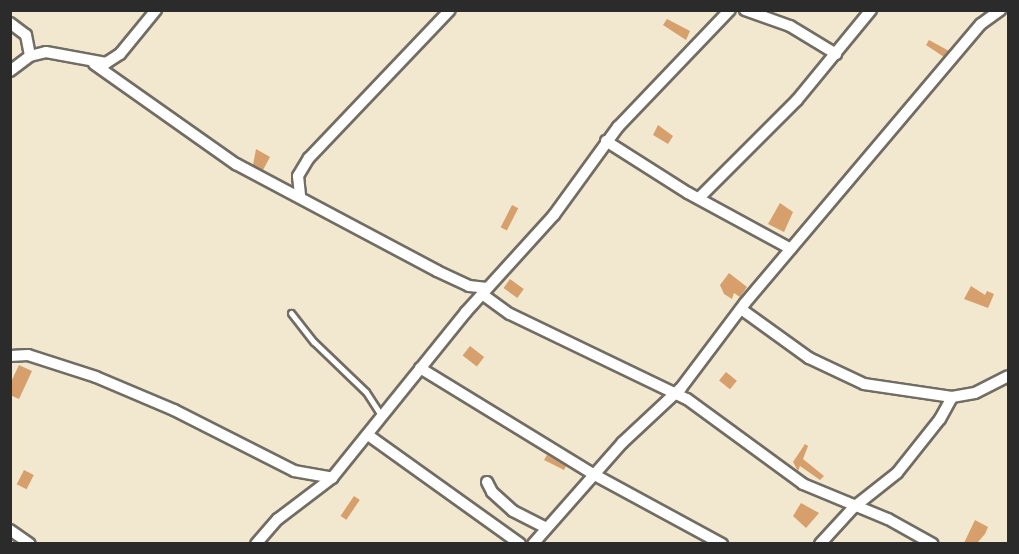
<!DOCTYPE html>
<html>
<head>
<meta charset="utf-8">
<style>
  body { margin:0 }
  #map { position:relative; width:1019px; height:554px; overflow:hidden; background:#f2e8cf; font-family:"IM FELL English",serif }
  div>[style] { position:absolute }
  .building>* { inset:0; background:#d69f6c; transform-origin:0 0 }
  .roads { filter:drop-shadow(2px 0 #716d64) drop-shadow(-2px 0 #716d64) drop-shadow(0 2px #716d64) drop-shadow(0 -2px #716d64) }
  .lane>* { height:5px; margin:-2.5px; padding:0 2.5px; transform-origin:2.5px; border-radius:2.5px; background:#fff }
  .street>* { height:10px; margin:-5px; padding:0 5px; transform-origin:5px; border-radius:5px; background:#fff }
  span { translate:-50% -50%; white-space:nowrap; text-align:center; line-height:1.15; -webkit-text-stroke:4.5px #fff; paint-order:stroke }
  .frame { position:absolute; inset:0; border:12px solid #2b2b2b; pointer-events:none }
</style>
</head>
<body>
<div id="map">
  <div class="building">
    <div style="clip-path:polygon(667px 19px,690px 31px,686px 40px,663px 25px)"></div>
    <div style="clip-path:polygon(929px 40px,949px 51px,944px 57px,926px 45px)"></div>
    <div style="clip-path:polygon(658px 125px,673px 136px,668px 144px,653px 135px)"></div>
    <div style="clip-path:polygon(256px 149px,270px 157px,263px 170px,253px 165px)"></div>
    <div style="clip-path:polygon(780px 203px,793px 212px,784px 232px,768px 224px)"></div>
    <div style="left:512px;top:205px;width:7px;height:25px;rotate:27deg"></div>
    <div style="clip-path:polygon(729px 273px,747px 287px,740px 297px,734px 293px,732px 299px,724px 294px,720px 285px)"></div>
    <div style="left:510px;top:279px;width:17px;height:11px;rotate:36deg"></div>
    <div style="clip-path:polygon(971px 286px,985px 295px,987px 291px,994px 294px,988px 308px,964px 299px)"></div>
    <div style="left:470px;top:346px;width:18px;height:12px;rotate:38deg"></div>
    <div style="clip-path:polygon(19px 365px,32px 371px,19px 399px,10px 395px,10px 384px)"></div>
    <div style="left:726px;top:372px;width:14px;height:11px;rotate:39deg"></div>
    <div style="clip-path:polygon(805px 444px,808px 446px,803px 459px,824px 476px,820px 480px,800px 466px,798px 471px,793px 462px)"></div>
    <div style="clip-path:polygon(547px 455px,566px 466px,564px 470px,544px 460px)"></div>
    <div style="left:24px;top:470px;width:11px;height:16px;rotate:27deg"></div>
    <div style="left:354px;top:496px;width:7px;height:24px;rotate:34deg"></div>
    <div style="clip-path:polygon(801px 503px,819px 513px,806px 528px,793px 516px)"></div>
    <div style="clip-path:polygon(975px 520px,988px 527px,985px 534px,977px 543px,964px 543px)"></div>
  </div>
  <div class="roads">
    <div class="lane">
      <div style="left:291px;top:313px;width:37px;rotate:52deg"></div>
      <div style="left:314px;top:342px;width:72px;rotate:43.9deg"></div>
      <div style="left:366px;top:392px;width:30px;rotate:57deg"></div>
    </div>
    <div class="street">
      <div style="left:745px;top:10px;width:48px;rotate:19.6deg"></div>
      <div style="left:790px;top:26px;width:54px;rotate:31.3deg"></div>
      <div style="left:10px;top:23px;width:20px;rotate:37deg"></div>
      <div style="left:26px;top:35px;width:21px;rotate:79deg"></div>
      <div style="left:94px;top:64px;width:174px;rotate:35.2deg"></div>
      <div style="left:236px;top:164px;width:228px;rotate:28deg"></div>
      <div style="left:437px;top:271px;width:35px;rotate:25deg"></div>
      <div style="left:469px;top:286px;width:18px;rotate:6deg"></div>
      <div style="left:10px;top:71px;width:25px;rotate:-37deg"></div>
      <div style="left:30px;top:56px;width:16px;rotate:-14deg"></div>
      <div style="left:46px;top:52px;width:61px;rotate:10.4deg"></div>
      <div style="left:106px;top:63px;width:17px;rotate:-33deg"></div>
      <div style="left:120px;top:54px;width:57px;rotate:-50.7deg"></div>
      <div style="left:606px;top:141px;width:97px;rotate:32.4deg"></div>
      <div style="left:688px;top:193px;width:117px;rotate:28.5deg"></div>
      <div style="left:300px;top:195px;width:19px;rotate:-96deg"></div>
      <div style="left:298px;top:176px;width:21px;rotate:-59deg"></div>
      <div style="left:309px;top:158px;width:204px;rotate:-46.4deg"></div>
      <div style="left:699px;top:198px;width:139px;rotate:-45deg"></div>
      <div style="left:797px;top:100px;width:117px;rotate:-50.6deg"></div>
      <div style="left:482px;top:294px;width:34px;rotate:36deg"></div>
      <div style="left:510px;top:314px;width:196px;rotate:25.7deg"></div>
      <div style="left:687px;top:399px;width:144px;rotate:36.2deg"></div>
      <div style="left:803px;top:484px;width:92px;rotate:22.4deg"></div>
      <div style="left:888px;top:519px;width:51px;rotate:29.1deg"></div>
      <div style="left:741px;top:309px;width:84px;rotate:35.8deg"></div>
      <div style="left:809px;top:358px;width:61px;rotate:25.3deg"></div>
      <div style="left:864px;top:384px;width:89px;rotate:8.4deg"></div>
      <div style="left:952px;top:397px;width:23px;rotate:-10deg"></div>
      <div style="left:975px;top:393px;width:37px;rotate:-27deg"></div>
      <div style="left:10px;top:356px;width:18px;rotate:-3deg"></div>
      <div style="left:28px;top:355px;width:71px;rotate:17.9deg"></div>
      <div style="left:96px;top:377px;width:85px;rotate:22.9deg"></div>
      <div style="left:174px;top:410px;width:135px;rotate:26.9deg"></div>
      <div style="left:294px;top:471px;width:39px;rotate:10deg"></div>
      <div style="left:420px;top:368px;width:203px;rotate:31.5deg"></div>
      <div style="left:593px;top:474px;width:147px;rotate:28.5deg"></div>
      <div style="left:368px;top:435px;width:187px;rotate:35.6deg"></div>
      <div style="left:487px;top:482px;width:11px;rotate:63deg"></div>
      <div style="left:492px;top:492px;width:28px;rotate:42deg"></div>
      <div style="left:513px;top:511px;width:37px;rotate:27deg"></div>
      <div style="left:10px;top:530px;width:24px;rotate:35deg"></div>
      <div style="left:256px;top:544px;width:33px;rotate:-49deg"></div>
      <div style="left:278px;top:519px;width:68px;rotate:-37.2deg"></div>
      <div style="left:332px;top:478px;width:213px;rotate:-51.1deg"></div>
      <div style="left:466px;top:312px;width:131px;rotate:-47.8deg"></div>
      <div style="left:554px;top:215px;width:109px;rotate:-54deg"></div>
      <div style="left:618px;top:127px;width:162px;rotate:-46.3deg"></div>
      <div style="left:533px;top:544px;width:135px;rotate:-48.6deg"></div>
      <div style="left:622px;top:443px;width:81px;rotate:-43deg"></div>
      <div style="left:681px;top:388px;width:106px;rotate:-53deg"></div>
      <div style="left:745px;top:303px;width:365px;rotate:-49.8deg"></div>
      <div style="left:981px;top:24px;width:24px;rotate:-36deg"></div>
      <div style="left:820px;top:544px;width:50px;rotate:-47.4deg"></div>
      <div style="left:854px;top:507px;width:55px;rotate:-38.3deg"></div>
      <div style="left:897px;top:473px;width:69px;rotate:-51.5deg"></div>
      <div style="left:940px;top:419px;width:25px;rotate:-61deg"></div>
    </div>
  </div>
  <div class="frame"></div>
</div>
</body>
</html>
